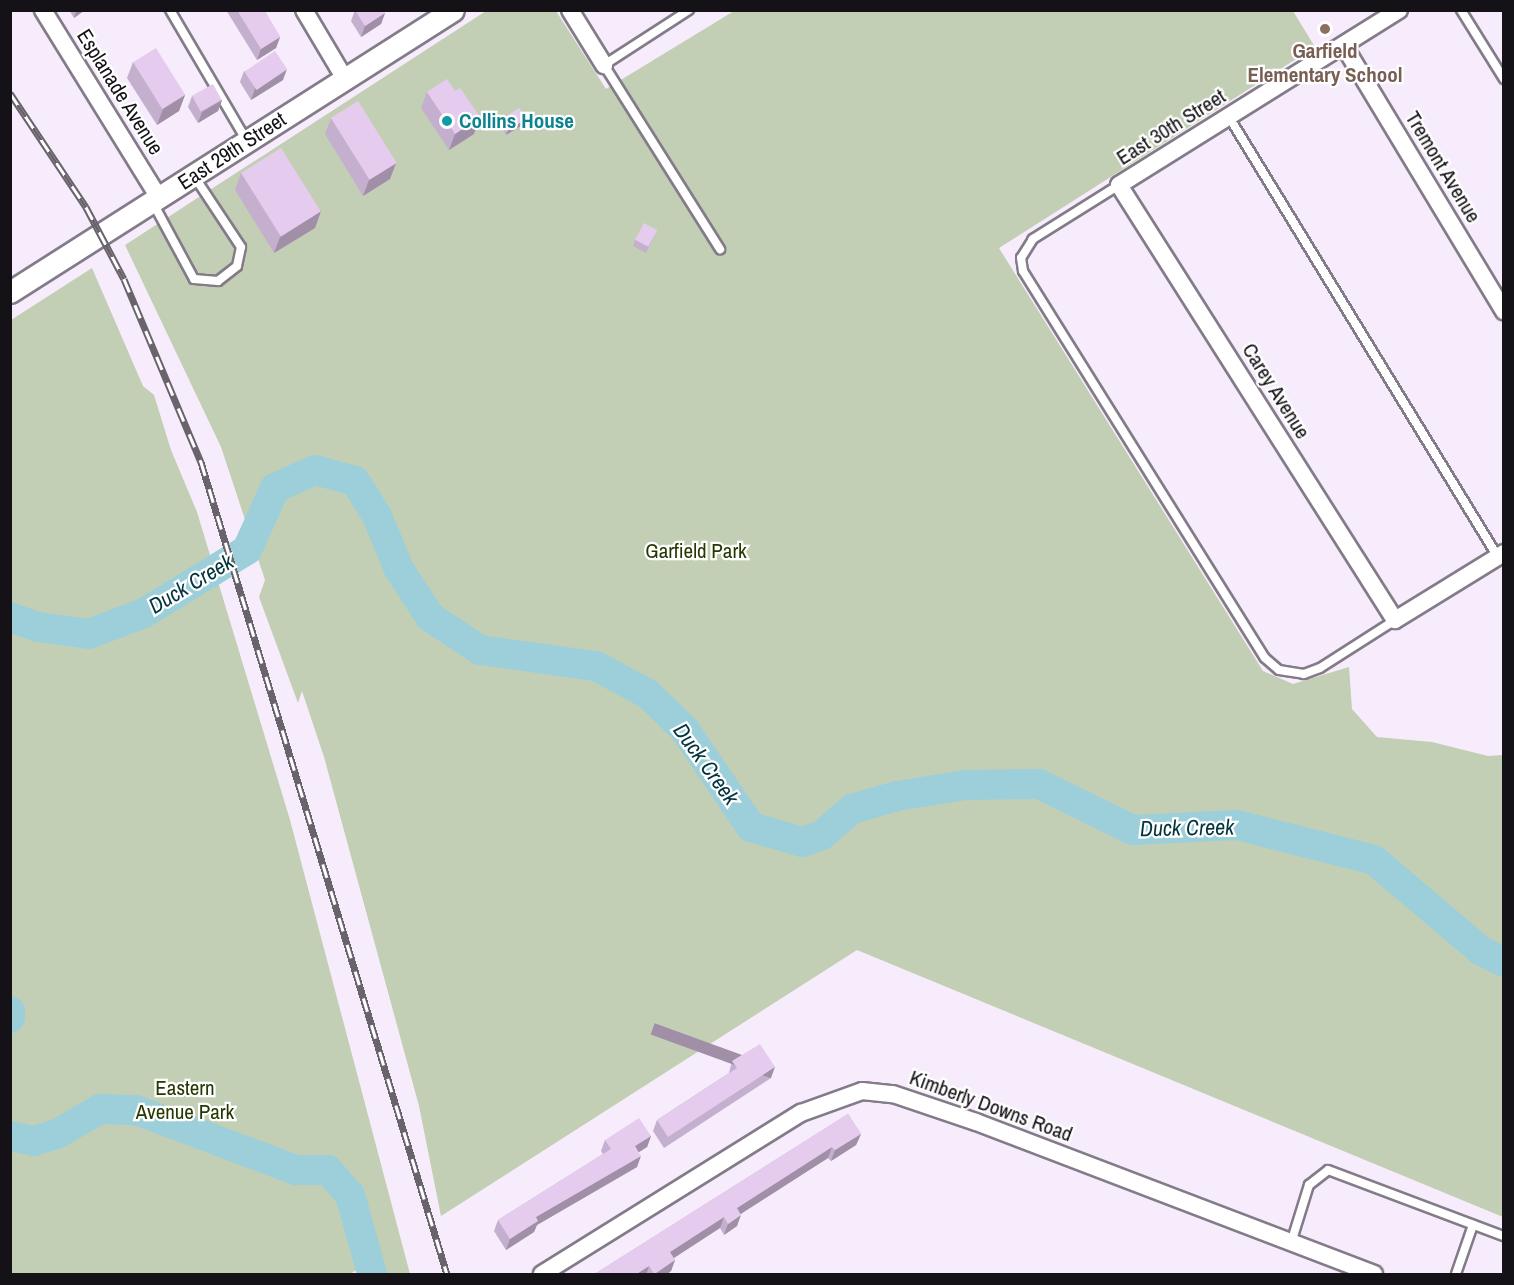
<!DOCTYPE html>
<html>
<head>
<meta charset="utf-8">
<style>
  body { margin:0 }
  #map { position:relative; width:1514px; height:1285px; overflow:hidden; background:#f6ecfb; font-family:"Archivo Narrow",sans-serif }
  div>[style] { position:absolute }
  .green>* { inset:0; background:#c3cfb4 }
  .river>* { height:30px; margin:-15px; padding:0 15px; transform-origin:15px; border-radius:15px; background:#9dcfda }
  .roads { filter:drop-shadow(2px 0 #847b89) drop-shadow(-2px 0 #847b89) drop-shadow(0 2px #847b89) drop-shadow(0 -2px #847b89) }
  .service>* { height:8px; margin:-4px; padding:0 4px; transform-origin:4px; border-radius:4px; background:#fff }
  .minor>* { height:16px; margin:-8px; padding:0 8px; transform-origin:8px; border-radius:8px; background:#fff }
  .tertiary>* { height:21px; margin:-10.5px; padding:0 10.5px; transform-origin:10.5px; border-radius:10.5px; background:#fff }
  .rail>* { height:7px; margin-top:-3.5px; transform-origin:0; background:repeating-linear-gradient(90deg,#fff 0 14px,#69636c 0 28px); box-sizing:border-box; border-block:2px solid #69636c }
  .wall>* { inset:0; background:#c5afce }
  .shaded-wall>* { inset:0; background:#a08fa7; transform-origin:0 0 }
  .building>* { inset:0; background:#e5ccef; transform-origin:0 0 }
  .dots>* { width:16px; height:16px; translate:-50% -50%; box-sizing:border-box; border:3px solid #fff; border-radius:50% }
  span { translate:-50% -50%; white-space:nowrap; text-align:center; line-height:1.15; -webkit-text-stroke:4.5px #fff; paint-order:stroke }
  .education-label { font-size:21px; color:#785e54; font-weight:700 }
  .street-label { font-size:21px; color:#151217 }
  .culture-label { font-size:21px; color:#0d838f; font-weight:700 }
  .left { translate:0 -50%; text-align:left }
  .park-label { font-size:21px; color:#253800 }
  .water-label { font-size:22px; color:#03343c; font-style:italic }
  .frame { position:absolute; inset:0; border:12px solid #151217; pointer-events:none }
</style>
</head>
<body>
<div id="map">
  <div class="green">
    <div style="clip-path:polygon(486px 11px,556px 11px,606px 89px,734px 11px,1293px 11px,1315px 47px,999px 248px,1263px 671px,1293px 684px,1349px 667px,1352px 709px,1377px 737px,1432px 742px,1488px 756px,1503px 755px,1503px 1217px,857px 950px,441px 1216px,419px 1106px,324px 757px,302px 691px,298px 703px,259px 597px,265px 580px,221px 447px,125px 245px)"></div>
    <div style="clip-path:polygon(92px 268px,143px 386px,154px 395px,171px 450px,197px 512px,290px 820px,410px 1274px,384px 1274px,378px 1256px,350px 1274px,11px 1274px,11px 320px)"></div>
  </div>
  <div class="river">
    <div style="left:10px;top:617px;width:30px;rotate:20deg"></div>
    <div style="left:38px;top:627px;width:51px;rotate:7.8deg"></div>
    <div style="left:89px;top:634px;width:59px;rotate:-20.9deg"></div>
    <div style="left:144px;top:613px;width:121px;rotate:-31.5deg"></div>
    <div style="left:247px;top:550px;width:68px;rotate:-65.7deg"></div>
    <div style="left:275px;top:488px;width:44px;rotate:-24.2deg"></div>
    <div style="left:315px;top:470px;width:41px;rotate:15.4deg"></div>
    <div style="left:355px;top:481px;width:41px;rotate:57.8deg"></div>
    <div style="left:377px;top:516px;width:57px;rotate:67.5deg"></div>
    <div style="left:399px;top:569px;width:57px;rotate:57.1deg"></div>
    <div style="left:430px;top:617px;width:60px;rotate:33.4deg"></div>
    <div style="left:480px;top:650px;width:117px;rotate:7.9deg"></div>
    <div style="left:596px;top:666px;width:59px;rotate:28.3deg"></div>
    <div style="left:648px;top:694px;width:52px;rotate:44.2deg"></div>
    <div style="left:685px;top:730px;width:117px;rotate:55.8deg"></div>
    <div style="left:751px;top:827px;width:53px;rotate:16.4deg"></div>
    <div style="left:802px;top:842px;width:21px;rotate:-19deg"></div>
    <div style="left:822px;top:835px;width:40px;rotate:-41deg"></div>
    <div style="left:852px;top:809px;width:47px;rotate:-16.1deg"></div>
    <div style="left:897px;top:796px;width:70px;rotate:-9.1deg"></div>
    <div style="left:966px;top:785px;width:73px;rotate:-0.8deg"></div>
    <div style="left:1039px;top:784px;width:105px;rotate:26.1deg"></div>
    <div style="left:1133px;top:830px;width:104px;rotate:-2.8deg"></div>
    <div style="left:1237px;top:825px;width:141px;rotate:14.3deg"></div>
    <div style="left:1374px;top:860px;width:139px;rotate:40.3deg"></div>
    <div style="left:1480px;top:950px;width:27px;rotate:27deg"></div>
    <div style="left:10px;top:1011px;width:7px;rotate:90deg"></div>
    <div style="left:10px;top:1136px;width:25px;rotate:12deg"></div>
    <div style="left:34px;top:1141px;width:24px;rotate:-17deg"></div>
    <div style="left:57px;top:1134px;width:50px;rotate:-30.2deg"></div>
    <div style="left:100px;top:1109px;width:36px;rotate:2deg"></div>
    <div style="left:136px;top:1110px;width:171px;rotate:20.6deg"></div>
    <div style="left:296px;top:1170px;width:32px"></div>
    <div style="left:328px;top:1170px;width:33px;rotate:49deg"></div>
    <div style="left:350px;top:1195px;width:82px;rotate:74.4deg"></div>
  </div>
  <div class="roads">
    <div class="service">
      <div style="left:170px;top:10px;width:152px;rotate:59.6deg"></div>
      <div style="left:689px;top:10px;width:101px;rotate:147.1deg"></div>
      <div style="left:604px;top:65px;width:218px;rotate:57.8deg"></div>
      <div style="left:1461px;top:10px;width:81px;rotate:58.1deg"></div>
      <div style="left:1229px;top:117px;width:516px;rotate:58.56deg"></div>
      <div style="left:1119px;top:185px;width:102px;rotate:147.9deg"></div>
      <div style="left:1033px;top:239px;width:22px;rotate:122deg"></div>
      <div style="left:1021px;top:258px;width:13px;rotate:81deg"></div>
      <div style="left:1023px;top:271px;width:456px;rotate:58deg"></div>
      <div style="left:1265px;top:658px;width:18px;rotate:41deg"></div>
      <div style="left:1279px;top:670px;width:25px;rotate:9deg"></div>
      <div style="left:1304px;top:674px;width:17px;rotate:-21deg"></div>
      <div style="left:1320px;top:668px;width:89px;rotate:-32.6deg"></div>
      <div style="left:153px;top:203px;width:86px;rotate:61.7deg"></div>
      <div style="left:194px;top:279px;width:24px;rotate:5deg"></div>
      <div style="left:218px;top:281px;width:24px;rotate:-38deg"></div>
      <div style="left:237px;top:266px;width:19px;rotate:-78deg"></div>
      <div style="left:241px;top:247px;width:85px;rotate:-123.5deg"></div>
      <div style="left:1291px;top:1243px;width:61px;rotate:-72.8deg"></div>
      <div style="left:1309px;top:1185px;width:24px;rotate:-38deg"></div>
      <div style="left:1328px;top:1170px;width:188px;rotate:20.6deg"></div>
      <div style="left:1456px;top:1274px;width:52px;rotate:-70.9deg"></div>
    </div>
    <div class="minor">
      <div style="left:43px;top:10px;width:221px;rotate:58.3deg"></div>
      <div style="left:304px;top:10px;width:80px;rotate:59.3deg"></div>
      <div style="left:570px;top:10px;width:65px;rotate:58.3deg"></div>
      <div style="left:1399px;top:10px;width:330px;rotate:148deg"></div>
      <div style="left:1119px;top:185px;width:515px;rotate:57.61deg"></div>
      <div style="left:1395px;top:620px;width:128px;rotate:-31.6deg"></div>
      <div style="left:1344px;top:46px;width:310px;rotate:58.9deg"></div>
      <div style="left:542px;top:1274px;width:305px;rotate:-31.9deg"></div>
      <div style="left:801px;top:1113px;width:65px;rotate:-19.8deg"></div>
      <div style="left:862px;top:1091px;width:31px;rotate:6deg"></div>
      <div style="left:893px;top:1094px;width:88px;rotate:18.6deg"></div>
      <div style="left:976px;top:1122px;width:426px;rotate:20.9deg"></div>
    </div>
    <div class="tertiary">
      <div style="left:10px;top:292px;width:525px;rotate:-32.48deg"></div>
    </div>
  </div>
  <div class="rail">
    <div style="left:10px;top:93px;width:137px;rotate:56.3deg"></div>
    <div style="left:86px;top:207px;width:81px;rotate:62.2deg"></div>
    <div style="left:124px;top:279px;width:199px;rotate:67.2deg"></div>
    <div style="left:201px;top:462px;width:848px;rotate:73.15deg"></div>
  </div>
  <div class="wall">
    <div style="clip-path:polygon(69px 10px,85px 10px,74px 18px)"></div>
    <div style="clip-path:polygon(226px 10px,264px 10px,280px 37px,276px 48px,257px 60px)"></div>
    <div style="clip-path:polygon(355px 10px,385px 13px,381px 24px,361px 37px,351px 21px)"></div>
    <div style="clip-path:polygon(133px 62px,185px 95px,179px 111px,157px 125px,127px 78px)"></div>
    <div style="clip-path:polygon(244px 71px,283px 80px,251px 100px,240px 82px)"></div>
    <div style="clip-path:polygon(427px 92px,474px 134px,449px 150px,421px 108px)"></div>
    <div style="clip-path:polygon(192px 96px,222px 100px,218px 111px,198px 123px,188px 107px)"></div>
    <div style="clip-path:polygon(331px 118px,396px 163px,390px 179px,363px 196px,325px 134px)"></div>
    <div style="clip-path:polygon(501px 119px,526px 119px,524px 124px,506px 135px,499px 124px)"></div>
    <div style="clip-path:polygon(241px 173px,321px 211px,315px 228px,274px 253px,235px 190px)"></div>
    <div style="clip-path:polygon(655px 235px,646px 253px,633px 246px,635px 240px)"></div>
    <div style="clip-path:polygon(732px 1061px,771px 1078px,664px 1148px,653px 1131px,657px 1120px,729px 1073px)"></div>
    <div style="clip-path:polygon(848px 1114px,861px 1134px,856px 1145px,831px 1161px,828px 1158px,740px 1214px,737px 1226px,724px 1235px,720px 1228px,674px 1258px,675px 1260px,671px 1271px,666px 1275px,593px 1275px)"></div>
    <div style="clip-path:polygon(651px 1136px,647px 1147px,639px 1152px,637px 1167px,537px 1225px,534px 1232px,506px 1250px,494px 1231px,498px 1220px,603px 1154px,601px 1151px,605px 1140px)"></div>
  </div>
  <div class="shaded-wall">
    <div style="clip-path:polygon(78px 10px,85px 10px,74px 18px,76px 12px)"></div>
    <div style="clip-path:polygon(385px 13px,381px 24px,361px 37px,365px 26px)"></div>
    <div style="clip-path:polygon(280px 37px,276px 48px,257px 60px,261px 49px)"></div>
    <div style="clip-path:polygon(287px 69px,283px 80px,251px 100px,255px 89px)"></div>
    <div style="clip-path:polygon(185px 95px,179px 111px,157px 125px,163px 109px)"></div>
    <div style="clip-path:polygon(222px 100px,218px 111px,198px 123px,202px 112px)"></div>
    <div style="clip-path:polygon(480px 117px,474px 134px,449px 150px,455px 134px)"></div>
    <div style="clip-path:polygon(526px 119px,524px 124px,506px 135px,508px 130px)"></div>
    <div style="clip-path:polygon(396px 163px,390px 179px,363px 196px,369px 180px)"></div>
    <div style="clip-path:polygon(321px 211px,315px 228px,274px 253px,280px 237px)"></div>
    <div style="left:775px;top:1067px;width:12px;height:128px;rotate:110deg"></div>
    <div style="clip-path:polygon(861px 1134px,856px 1145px,831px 1161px,835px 1150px)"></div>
    <div style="clip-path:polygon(651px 1136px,647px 1147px,631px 1157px,635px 1146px)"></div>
    <div style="clip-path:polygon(832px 1147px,828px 1158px,733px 1219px,737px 1208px)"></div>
    <div style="clip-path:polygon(641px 1156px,637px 1167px,537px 1225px,534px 1232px,506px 1250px,510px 1239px,536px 1217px)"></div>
    <div style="clip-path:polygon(741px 1215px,737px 1226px,724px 1235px,728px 1224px)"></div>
    <div style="clip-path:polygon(724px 1217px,720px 1228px,666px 1263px,670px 1252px)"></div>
    <div style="clip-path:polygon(675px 1260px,671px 1271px,666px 1275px,654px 1275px)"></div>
    <div style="clip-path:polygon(649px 1266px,646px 1275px,635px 1275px)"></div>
  </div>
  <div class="building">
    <div style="clip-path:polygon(237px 10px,264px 10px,280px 37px,261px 49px)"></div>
    <div style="clip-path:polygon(355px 10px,383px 10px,385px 13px,365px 26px)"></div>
    <div style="left:156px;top:48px;width:55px;height:27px;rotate:58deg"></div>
    <div style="left:275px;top:51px;width:22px;height:37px;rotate:56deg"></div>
    <div style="clip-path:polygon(447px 79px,455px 91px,460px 88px,480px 117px,455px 134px,427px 92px)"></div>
    <div style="left:213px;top:84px;width:18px;height:24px;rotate:61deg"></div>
    <div style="left:358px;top:101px;width:73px;height:32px;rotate:58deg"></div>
    <div style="left:519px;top:108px;width:13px;height:21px;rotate:58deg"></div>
    <div style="left:281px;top:148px;width:75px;height:47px;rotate:58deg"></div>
    <div style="left:644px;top:223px;width:15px;height:19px;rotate:28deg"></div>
    <div style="clip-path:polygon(760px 1044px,775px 1067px,668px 1137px,657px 1120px,737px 1068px,732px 1061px)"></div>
    <div style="clip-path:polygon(848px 1114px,861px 1134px,835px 1150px,832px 1147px,737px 1208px,741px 1215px,728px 1224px,724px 1217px,670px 1252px,675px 1260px,654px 1274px,649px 1266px,635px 1275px,593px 1275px)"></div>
    <div style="clip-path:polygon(639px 1118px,651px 1136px,635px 1146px,641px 1156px,536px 1217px,538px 1221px,510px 1239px,498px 1220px,611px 1149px,605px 1140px)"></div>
  </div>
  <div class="dots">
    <div style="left:1325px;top:29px;background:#8d6e63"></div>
    <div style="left:447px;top:121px;background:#0f9aa8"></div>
  </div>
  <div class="education-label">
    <span style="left:1325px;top:63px">Garfield<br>Elementary School</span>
  </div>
  <div class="street-label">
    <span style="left:120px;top:92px;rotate:58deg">Esplanade Avenue</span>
    <span style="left:1171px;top:127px;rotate:-32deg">East 30th Street</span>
    <span style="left:232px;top:151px;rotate:-33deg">East 29th Street</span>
    <span style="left:1443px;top:167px;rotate:59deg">Tremont Avenue</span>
    <span style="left:1276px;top:391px;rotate:58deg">Carey Avenue</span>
    <span style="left:991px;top:1106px;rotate:20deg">Kimberly Downs Road</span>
  </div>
  <div class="culture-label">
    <span class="left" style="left:459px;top:121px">Collins House</span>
  </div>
  <div class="park-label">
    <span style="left:696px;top:551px">Garfield Park</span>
    <span style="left:185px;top:1100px">Eastern<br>Avenue Park</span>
  </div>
  <div class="water-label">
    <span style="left:191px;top:584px;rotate:-31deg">Duck Creek</span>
    <span style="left:706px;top:764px;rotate:54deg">Duck Creek</span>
    <span style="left:1187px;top:828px;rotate:-1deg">Duck Creek</span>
  </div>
  <div class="frame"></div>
</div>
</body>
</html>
